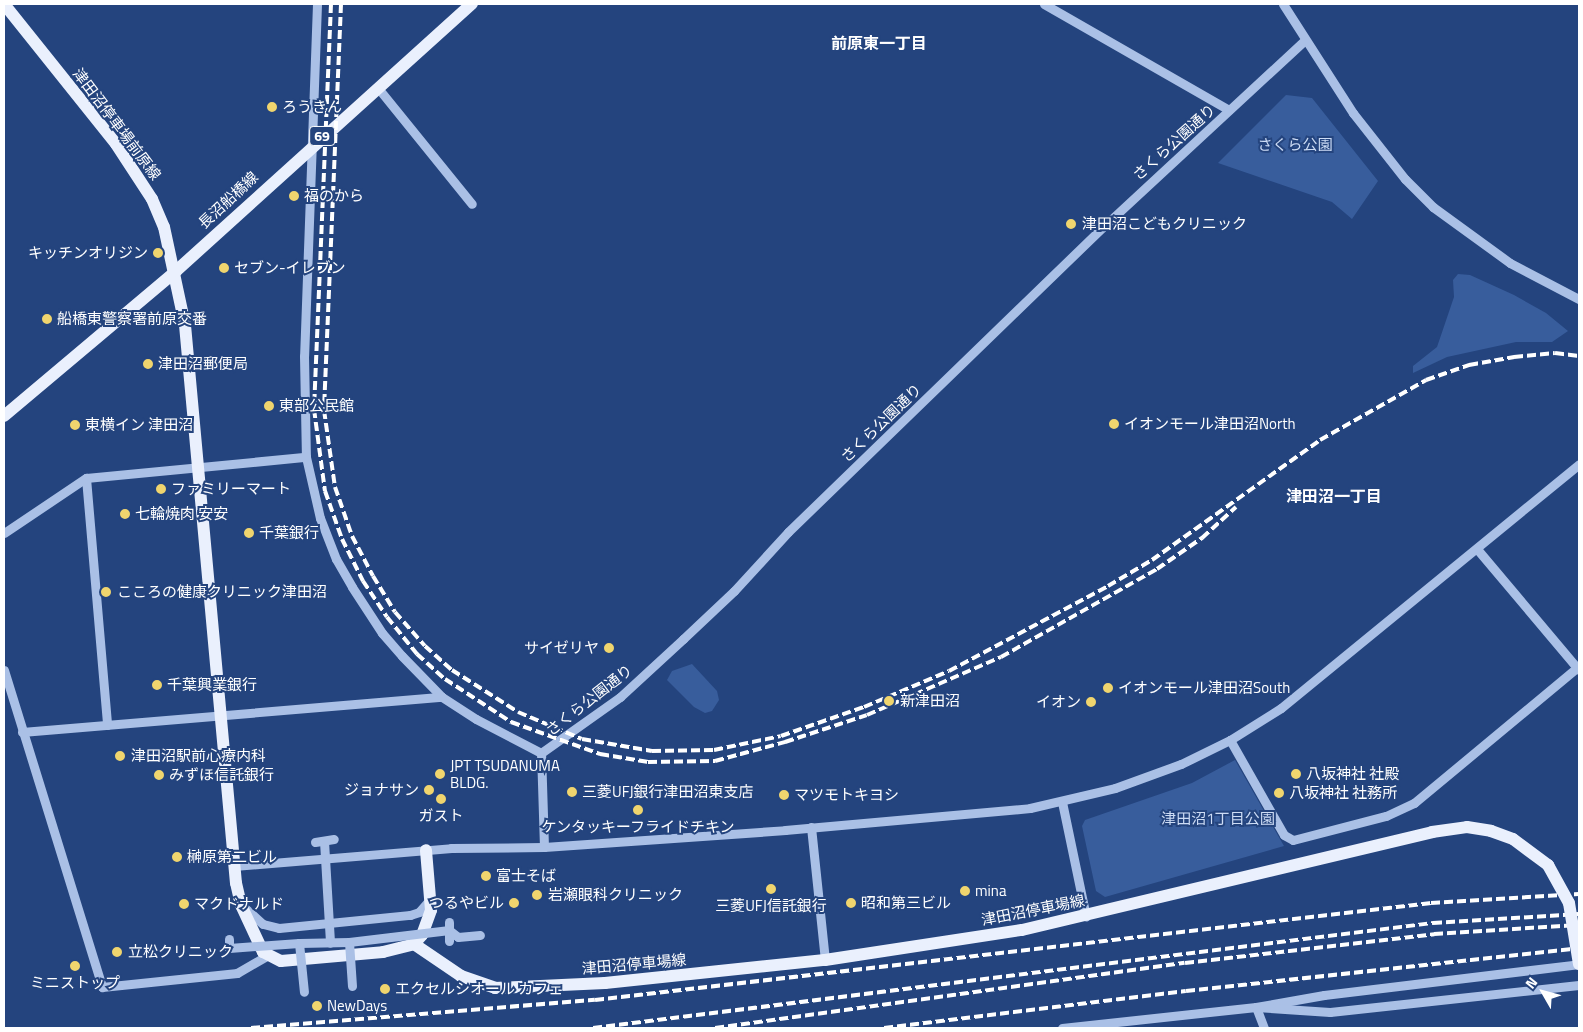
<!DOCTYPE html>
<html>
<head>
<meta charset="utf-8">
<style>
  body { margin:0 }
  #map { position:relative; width:1583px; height:1032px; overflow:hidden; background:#24447e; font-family:"Titillium Web","Noto Sans JP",sans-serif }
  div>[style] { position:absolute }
  .green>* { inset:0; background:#385d9c }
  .minor>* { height:9px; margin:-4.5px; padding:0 4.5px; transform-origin:4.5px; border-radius:4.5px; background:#aac0e6 }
  .major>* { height:12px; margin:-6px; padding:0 6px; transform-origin:6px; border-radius:6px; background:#eaf0fd }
  .rail>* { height:4px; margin-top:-2px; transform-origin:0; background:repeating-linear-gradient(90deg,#fff 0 9px,transparent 0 13px) }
  .minor-bridge>* { height:9px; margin:-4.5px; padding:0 4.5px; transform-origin:4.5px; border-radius:4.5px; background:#aac0e6 }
  .major-bridge>* { height:12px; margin:-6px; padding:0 6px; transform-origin:6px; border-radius:6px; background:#eaf0fd }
  .dots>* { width:14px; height:14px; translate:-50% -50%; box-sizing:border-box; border:2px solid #24447e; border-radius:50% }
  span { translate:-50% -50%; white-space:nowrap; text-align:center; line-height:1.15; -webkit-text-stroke:4px #24447e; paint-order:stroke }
  .shield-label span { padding:1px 4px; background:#24447e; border:1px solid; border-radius:4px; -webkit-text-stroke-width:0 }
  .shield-label { font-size:14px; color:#fff; font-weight:700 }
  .poi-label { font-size:15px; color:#fff }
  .left { translate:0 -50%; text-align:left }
  .right { translate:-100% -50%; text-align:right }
  .street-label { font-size:15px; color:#fff }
  .park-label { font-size:15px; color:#cddcf5 }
  .neighbourhood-label { font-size:16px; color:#fff; font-weight:700 }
  .frame { position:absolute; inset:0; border:5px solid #fff; pointer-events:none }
  .north { position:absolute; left:1518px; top:967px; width:50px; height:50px; -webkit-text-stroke:4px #24447e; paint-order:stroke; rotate:308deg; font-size:14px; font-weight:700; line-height:20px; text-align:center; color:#fff }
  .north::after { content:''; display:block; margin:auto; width:18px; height:22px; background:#fff; clip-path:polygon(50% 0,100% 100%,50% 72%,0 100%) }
</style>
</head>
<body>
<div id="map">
  <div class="green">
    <div style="clip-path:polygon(1286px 95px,1312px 98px,1378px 181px,1352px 219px,1332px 202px,1218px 163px)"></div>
    <div style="clip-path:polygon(1458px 274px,1470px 275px,1514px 295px,1546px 313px,1568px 331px,1552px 342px,1516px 342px,1447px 357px,1413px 373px,1413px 366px,1437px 347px,1454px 297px,1453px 280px)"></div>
    <div style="clip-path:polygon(692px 664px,717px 691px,719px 700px,712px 711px,705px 713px,694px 707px,667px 680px,672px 671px)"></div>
    <div style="clip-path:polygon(1235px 760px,1284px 846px,1105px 897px,1096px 891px,1082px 826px,1085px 820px,1192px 783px)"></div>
  </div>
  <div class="minor">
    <div style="left:317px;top:4px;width:352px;rotate:92.1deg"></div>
    <div style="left:304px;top:356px;width:101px;rotate:88.9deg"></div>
    <div style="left:306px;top:457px;width:63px;rotate:77.1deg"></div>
    <div style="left:320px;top:518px;width:44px;rotate:68.7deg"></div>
    <div style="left:336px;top:559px;width:32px;rotate:60deg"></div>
    <div style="left:352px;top:587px;width:55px;rotate:56.9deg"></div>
    <div style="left:382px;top:633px;width:30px;rotate:49deg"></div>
    <div style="left:402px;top:656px;width:57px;rotate:45.7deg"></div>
    <div style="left:442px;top:697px;width:40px;rotate:32.9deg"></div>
    <div style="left:476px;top:719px;width:73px;rotate:27.6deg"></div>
    <div style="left:1044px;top:4px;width:213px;rotate:29.8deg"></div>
    <div style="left:1283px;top:4px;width:130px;rotate:57.3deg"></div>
    <div style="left:1353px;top:113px;width:84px;rotate:51.8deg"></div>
    <div style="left:1405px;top:179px;width:40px;rotate:45deg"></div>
    <div style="left:1433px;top:207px;width:95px;rotate:36deg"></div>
    <div style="left:1510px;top:263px;width:78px;rotate:27.6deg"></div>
    <div style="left:378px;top:88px;width:149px;rotate:51deg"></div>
    <div style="left:86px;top:478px;width:248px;rotate:85.1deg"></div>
    <div style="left:4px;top:533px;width:99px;rotate:-33.9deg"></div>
    <div style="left:86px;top:478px;width:221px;rotate:-5.5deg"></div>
    <div style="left:1477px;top:549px;width:158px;rotate:49.9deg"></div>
    <div style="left:4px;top:670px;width:332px;rotate:72.8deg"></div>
    <div style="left:102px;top:987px;width:136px;rotate:-5.9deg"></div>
    <div style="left:237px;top:973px;width:34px;rotate:-30deg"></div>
    <div style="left:22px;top:732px;width:421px;rotate:-4.8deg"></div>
    <div style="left:1230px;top:740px;width:109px;rotate:60.4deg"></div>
    <div style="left:1284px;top:835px;width:10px;rotate:29deg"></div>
    <div style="left:1293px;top:840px;width:96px;rotate:-14.5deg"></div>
    <div style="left:1386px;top:816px;width:31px;rotate:-25deg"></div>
    <div style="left:1414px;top:803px;width:214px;rotate:-39.7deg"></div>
    <div style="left:1062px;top:802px;width:117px;rotate:78.2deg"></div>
    <div style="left:811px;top:827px;width:134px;rotate:84deg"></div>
    <div style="left:315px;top:842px;width:19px;rotate:-9deg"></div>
    <div style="left:544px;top:847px;width:94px;rotate:-91.8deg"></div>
    <div style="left:541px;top:753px;width:97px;rotate:-35.3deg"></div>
    <div style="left:620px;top:697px;width:86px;rotate:-42.6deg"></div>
    <div style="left:683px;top:639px;width:70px;rotate:-43.3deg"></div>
    <div style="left:734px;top:591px;width:80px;rotate:-47.5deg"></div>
    <div style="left:788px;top:532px;width:438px;rotate:-44.1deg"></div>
    <div style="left:1103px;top:227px;width:274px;rotate:-42.8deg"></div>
    <div style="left:234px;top:866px;width:218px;rotate:-4.7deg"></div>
    <div style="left:451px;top:848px;width:93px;rotate:-0.6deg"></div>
    <div style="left:544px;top:847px;width:242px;rotate:-4deg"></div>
    <div style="left:785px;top:830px;width:246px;rotate:-5.1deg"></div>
    <div style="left:1030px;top:808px;width:87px;rotate:-13.2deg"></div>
    <div style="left:1115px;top:788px;width:70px;rotate:-20deg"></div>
    <div style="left:1181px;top:764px;width:55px;rotate:-26.1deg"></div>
    <div style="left:1230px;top:740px;width:60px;rotate:-32.1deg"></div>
    <div style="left:1281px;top:708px;width:385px;rotate:-39.3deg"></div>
    <div style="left:245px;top:908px;width:24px;rotate:42deg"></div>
    <div style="left:263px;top:924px;width:16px;rotate:14deg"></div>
    <div style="left:279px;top:928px;width:132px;rotate:-5.7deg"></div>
    <div style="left:410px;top:915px;width:9px;rotate:-18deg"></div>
    <div style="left:419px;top:912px;width:18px;rotate:-49deg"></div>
    <div style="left:449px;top:922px;width:19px;rotate:90deg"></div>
    <div style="left:299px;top:943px;width:50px;rotate:-1.1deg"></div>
    <div style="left:1062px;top:1028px;width:195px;rotate:-6.2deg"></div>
    <div style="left:1256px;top:1007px;width:69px;rotate:-10deg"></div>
    <div style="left:1324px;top:995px;width:257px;rotate:-6.9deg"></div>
    <div style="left:1264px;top:1028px;width:22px;rotate:-111deg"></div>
    <div style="left:1256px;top:1007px;width:74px;rotate:3.9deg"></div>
    <div style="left:1330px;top:1012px;width:250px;rotate:-6.2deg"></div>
  </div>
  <div class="major">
    <div style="left:4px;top:4px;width:179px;rotate:51.3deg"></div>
    <div style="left:116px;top:144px;width:66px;rotate:56.8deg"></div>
    <div style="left:152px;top:199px;width:30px;rotate:67deg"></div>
    <div style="left:164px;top:227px;width:100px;rotate:77.9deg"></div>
    <div style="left:185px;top:325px;width:560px;rotate:84.78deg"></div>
    <div style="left:236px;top:883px;width:23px;rotate:77deg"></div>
    <div style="left:241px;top:905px;width:52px;rotate:64.9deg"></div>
    <div style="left:263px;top:952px;width:20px;rotate:27deg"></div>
    <div style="left:281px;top:961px;width:102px;rotate:-5deg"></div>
    <div style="left:383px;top:952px;width:32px;rotate:-14deg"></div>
    <div style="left:414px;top:944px;width:12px;rotate:-48deg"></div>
    <div style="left:422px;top:935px;width:27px;rotate:-70deg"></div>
    <div style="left:431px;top:910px;width:60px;rotate:-94.8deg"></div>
    <div style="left:4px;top:416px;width:225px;rotate:-40.1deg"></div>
    <div style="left:176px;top:271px;width:399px;rotate:-42.1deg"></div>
    <div style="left:414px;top:944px;width:57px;rotate:34.2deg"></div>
    <div style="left:461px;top:976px;width:36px;rotate:19deg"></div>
    <div style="left:495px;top:988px;width:110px;rotate:-2.6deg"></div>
    <div style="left:605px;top:983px;width:221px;rotate:-6deg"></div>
    <div style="left:825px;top:960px;width:199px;rotate:-8.7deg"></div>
    <div style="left:1022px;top:930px;width:422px;rotate:-13.4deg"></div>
    <div style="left:1432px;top:832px;width:35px;rotate:-8deg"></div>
    <div style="left:1467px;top:827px;width:24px;rotate:9deg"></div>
    <div style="left:1491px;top:831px;width:23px;rotate:20deg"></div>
    <div style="left:1513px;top:839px;width:44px;rotate:36.6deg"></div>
  </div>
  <div class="rail">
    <div style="left:331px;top:4px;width:405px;rotate:92.4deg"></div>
    <div style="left:314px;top:409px;width:83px;rotate:82.4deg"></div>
    <div style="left:325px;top:491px;width:51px;rotate:70.5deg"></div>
    <div style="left:342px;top:539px;width:47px;rotate:63.4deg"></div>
    <div style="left:363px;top:581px;width:43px;rotate:56.3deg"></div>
    <div style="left:387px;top:617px;width:48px;rotate:51deg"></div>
    <div style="left:417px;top:654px;width:38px;rotate:42deg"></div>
    <div style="left:445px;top:679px;width:79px;rotate:33.1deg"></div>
    <div style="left:511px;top:722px;width:95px;rotate:19.8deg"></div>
    <div style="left:600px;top:754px;width:49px;rotate:9.5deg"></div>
    <div style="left:648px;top:762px;width:67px;rotate:-0.9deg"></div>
    <div style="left:715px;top:761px;width:73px;rotate:-15.2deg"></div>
    <div style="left:785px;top:742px;width:86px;rotate:-18.2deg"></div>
    <div style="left:867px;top:715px;width:146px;rotate:-23.4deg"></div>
    <div style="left:1001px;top:657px;width:179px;rotate:-29.4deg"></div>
    <div style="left:1157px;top:569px;width:55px;rotate:-34.6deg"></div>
    <div style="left:1202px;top:538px;width:46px;rotate:-42.4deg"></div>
    <div style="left:341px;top:4px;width:406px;rotate:92.4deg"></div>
    <div style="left:324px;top:410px;width:78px;rotate:81.9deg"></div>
    <div style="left:335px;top:487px;width:52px;rotate:70.9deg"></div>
    <div style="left:352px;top:536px;width:45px;rotate:62.3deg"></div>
    <div style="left:373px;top:576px;width:42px;rotate:58.6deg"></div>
    <div style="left:395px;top:612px;width:45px;rotate:48.6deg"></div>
    <div style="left:425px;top:646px;width:36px;rotate:42deg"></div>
    <div style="left:452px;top:670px;width:78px;rotate:32.5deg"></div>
    <div style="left:518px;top:712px;width:69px;rotate:22.9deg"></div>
    <div style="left:582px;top:739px;width:71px;rotate:9.7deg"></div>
    <div style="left:652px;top:751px;width:62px;rotate:-0.9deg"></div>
    <div style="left:714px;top:750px;width:68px;rotate:-11.8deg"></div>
    <div style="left:781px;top:736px;width:88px;rotate:-19.3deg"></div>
    <div style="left:864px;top:707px;width:92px;rotate:-23deg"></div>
    <div style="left:949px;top:671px;width:180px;rotate:-28.1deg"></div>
    <div style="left:1108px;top:586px;width:51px;rotate:-30.6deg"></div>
    <div style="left:1152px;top:560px;width:206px;rotate:-35.5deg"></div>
    <div style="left:1320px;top:440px;width:122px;rotate:-29.5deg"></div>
    <div style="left:1426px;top:380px;width:46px;rotate:-19.2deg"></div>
    <div style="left:1469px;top:365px;width:46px;rotate:-10.1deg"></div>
    <div style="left:1514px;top:357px;width:41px;rotate:-5.6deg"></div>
    <div style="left:1555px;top:353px;width:24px;rotate:7deg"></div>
    <div style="left:251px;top:1028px;width:345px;rotate:-4.7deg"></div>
    <div style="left:595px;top:1000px;width:842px;rotate:-6.62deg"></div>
    <div style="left:1431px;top:903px;width:148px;rotate:-3.5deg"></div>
    <div style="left:593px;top:1028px;width:847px;rotate:-7.13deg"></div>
    <div style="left:1433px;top:923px;width:146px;rotate:-3.5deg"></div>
    <div style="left:715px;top:1028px;width:474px;rotate:-7.9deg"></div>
    <div style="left:1185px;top:963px;width:251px;rotate:-6.6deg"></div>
    <div style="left:1434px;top:934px;width:145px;rotate:-3.6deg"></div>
    <div style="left:884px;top:1028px;width:304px;rotate:-7deg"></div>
    <div style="left:1186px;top:991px;width:395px;rotate:-6.2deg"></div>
  </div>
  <div class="minor-bridge">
    <div style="left:324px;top:841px;width:102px;rotate:86.6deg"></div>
    <div style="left:229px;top:939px;width:9px;rotate:90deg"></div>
    <div style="left:229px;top:948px;width:70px;rotate:-4.1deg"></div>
    <div style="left:299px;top:943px;width:49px;rotate:84.2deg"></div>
    <div style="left:352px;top:986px;width:44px;rotate:-93.9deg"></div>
    <div style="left:349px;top:942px;width:101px;rotate:-6.8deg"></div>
    <div style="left:449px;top:930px;width:11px;rotate:38deg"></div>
    <div style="left:458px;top:937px;width:22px;rotate:-5deg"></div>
  </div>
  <div class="major-bridge">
    <div style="left:1548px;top:865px;width:43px;rotate:61.1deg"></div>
    <div style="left:1569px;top:903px;width:62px;rotate:80.7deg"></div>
  </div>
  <div class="dots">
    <div style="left:272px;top:107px;background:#f0d56e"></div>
    <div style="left:294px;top:196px;background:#f0d56e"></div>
    <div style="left:1071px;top:224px;background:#f0d56e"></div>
    <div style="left:158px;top:253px;background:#f0d56e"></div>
    <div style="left:224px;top:268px;background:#f0d56e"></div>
    <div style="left:47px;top:319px;background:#f0d56e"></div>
    <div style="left:148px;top:364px;background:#f0d56e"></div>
    <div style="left:269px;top:406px;background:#f0d56e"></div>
    <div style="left:1114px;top:424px;background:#f0d56e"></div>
    <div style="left:75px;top:425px;background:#f0d56e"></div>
    <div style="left:161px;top:489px;background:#f0d56e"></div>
    <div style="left:125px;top:514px;background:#f0d56e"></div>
    <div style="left:249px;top:533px;background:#f0d56e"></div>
    <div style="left:106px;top:592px;background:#f0d56e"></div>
    <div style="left:609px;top:648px;background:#f0d56e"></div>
    <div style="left:157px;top:685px;background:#f0d56e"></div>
    <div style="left:1108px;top:688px;background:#f0d56e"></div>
    <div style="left:889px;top:701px;background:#f0d56e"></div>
    <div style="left:1091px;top:702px;background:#f0d56e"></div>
    <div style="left:120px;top:756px;background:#f0d56e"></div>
    <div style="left:440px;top:774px;background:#f0d56e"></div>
    <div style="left:1296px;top:774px;background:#f0d56e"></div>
    <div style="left:159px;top:775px;background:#f0d56e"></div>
    <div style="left:429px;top:790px;background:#f0d56e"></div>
    <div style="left:572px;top:792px;background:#f0d56e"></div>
    <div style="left:1279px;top:793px;background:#f0d56e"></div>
    <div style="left:784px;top:795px;background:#f0d56e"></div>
    <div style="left:441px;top:799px;background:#f0d56e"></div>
    <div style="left:638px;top:810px;background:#f0d56e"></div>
    <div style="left:177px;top:857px;background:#f0d56e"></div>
    <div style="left:486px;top:876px;background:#f0d56e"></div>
    <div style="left:771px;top:889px;background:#f0d56e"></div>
    <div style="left:965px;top:891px;background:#f0d56e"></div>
    <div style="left:537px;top:895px;background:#f0d56e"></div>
    <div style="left:514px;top:903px;background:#f0d56e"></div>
    <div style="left:851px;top:903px;background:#f0d56e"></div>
    <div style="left:184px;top:904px;background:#f0d56e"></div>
    <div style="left:117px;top:952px;background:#f0d56e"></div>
    <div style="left:75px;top:966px;background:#f0d56e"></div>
    <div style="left:385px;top:989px;background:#f0d56e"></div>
    <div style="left:317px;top:1006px;background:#f0d56e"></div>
  </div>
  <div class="shield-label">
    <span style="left:322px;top:136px">69</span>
  </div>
  <div class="poi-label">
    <span class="left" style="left:282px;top:107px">ろうきん</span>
    <span class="left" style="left:304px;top:196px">福のから</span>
    <span class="left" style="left:1082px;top:224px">津田沼こどもクリニック</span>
    <span class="right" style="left:148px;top:253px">キッチンオリジン</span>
    <span class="left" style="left:234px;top:268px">セブン-イレブン</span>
    <span class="left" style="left:57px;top:319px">船橋東警察署前原交番</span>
    <span class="left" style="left:158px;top:364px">津田沼郵便局</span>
    <span class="left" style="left:279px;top:406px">東部公民館</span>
    <span class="left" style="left:1124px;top:424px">イオンモール津田沼North</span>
    <span class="left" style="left:85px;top:425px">東横イン 津田沼</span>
    <span class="left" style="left:171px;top:489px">ファミリーマート</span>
    <span class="left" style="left:135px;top:514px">七輪焼肉 安安</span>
    <span class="left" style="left:259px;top:533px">千葉銀行</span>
    <span class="left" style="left:117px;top:592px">こころの健康クリニック津田沼</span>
    <span class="right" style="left:599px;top:648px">サイゼリヤ</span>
    <span class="left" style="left:167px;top:685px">千葉興業銀行</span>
    <span class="left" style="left:1118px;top:688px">イオンモール津田沼South</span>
    <span class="left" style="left:900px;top:701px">新津田沼</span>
    <span class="right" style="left:1081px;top:702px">イオン</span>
    <span class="left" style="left:131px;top:756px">津田沼駅前心療内科</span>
    <span class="left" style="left:450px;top:774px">JPT TSUDANUMA<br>BLDG.</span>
    <span class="left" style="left:1306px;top:774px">八坂神社 社殿</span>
    <span class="left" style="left:169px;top:775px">みずほ信託銀行</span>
    <span class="right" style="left:419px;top:790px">ジョナサン</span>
    <span class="left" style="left:582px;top:792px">三菱UFJ銀行津田沼東支店</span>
    <span class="left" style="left:1289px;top:793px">八坂神社 社務所</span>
    <span class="left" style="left:794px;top:795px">マツモトキヨシ</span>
    <span style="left:441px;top:816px">ガスト</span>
    <span style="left:638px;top:827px">ケンタッキーフライドチキン</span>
    <span class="left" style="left:187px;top:857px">榊原第二ビル</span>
    <span class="left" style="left:496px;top:876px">富士そば</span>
    <span class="left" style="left:975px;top:891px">mina</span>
    <span class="left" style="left:548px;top:895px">岩瀬眼科クリニック</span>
    <span class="right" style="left:504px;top:903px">つるやビル</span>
    <span class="left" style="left:861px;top:903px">昭和第三ビル</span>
    <span class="left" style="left:194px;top:904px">マクドナルド</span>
    <span style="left:771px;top:906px">三菱UFJ信託銀行</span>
    <span class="left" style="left:128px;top:952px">立松クリニック</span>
    <span style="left:75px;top:983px">ミニストップ</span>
    <span class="left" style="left:395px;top:989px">エクセルシオール カフェ</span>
    <span class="left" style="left:327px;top:1006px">NewDays</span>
  </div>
  <div class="street-label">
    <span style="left:117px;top:124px;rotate:53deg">津田沼停車場前原線</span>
    <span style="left:1174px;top:142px;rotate:-42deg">さくら公園通り</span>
    <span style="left:228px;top:200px;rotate:-43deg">長沼船橋線</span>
    <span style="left:881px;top:423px;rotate:-44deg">さくら公園通り</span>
    <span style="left:589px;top:700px;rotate:-38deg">さくら公園通り</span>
    <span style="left:1033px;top:910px;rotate:-11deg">津田沼停車場線</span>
    <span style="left:634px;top:964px;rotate:-5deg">津田沼停車場線</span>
  </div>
  <div class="park-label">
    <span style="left:1295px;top:145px">さくら公園</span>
    <span style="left:1218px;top:819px">津田沼1丁目公園</span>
  </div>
  <div class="neighbourhood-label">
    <span style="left:879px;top:43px">前原東一丁目</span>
    <span style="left:1334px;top:496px">津田沼一丁目</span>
  </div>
  <div class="frame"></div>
  <div class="north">N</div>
</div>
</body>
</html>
